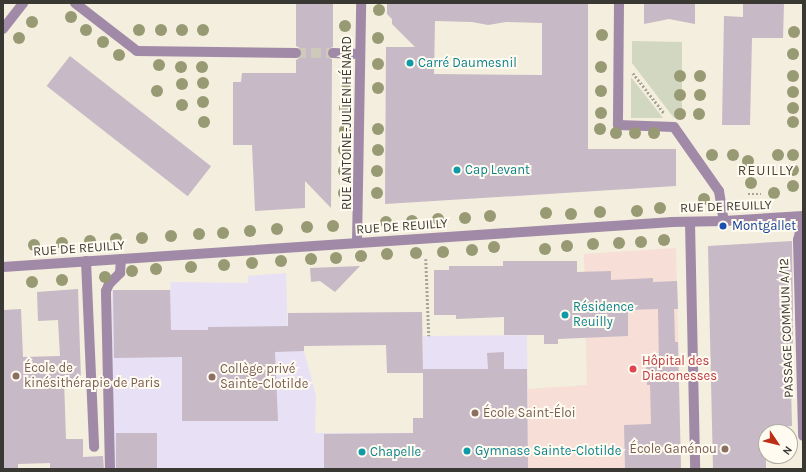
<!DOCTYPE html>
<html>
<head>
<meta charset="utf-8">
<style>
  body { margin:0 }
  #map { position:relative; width:806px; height:472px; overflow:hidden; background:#f3eedd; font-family:Karla,sans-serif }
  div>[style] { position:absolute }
  .education>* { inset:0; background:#e8e0f5 }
  .medical>* { inset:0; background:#f7ded6 }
  .green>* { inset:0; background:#d2d7c1 }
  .building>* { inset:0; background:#c7b9c6; transform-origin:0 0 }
  .minor-tunnel>* { height:10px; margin-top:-5px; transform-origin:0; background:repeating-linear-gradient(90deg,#cecabb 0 10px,transparent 0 15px) }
  .path>* { height:2.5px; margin-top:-1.25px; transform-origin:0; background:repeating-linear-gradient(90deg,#a8a498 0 2px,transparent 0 4px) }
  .minor>* { height:10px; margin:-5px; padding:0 5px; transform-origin:5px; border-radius:5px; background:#a18aa7 }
  .trees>* { width:12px; height:12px; margin:-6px; border-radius:50%; background:#989a74 }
  .dots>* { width:11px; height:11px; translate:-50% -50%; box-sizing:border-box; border:2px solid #fffbf1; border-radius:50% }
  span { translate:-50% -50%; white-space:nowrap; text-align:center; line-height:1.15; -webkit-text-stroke:4px #fffbf1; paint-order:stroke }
  .culture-label { font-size:13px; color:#0d838f }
  .left { translate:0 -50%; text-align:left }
  .street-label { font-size:13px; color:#3a3832 }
  .transit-label { font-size:13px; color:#164399 }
  .health-label { font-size:13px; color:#be3a42 }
  .education-label { font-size:13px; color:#785e54 }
  .right { translate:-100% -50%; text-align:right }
  .neighbourhood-label { font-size:14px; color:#4a4537; letter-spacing:1px }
  .frame { position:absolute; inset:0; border:4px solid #3a3832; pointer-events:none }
  .north { position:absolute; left:758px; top:424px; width:40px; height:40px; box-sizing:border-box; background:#fffbf1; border:1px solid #b0ada5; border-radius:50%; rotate:125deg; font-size:11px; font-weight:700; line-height:16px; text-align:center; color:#3a3832 }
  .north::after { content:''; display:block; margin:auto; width:14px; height:18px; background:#bc3018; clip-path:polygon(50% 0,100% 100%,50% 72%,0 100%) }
</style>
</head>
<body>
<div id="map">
  <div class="education">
    <div style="clip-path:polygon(286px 273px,288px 341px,304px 342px,304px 351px,316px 396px,315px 433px,423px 433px,423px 336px,527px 335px,528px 469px,112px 469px,112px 290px,170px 290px,171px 282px,248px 283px,248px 276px)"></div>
  </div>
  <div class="medical">
    <div style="clip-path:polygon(676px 248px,681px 469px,528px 469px,528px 389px,587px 385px,584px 254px)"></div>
  </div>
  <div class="green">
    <div style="clip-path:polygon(632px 41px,682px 42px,682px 118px,674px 118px,632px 63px)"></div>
    <div style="clip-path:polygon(631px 77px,663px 118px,631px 118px)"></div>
  </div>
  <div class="building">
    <div style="clip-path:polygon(296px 3px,333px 3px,333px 47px,328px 49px,327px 53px,329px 58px,332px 59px,331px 208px,305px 181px,305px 208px,255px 211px,252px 145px,233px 145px,233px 82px,241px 82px,242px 73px,296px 73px,296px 60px,301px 57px,302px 53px,300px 48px,296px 46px)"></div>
    <div style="clip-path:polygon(evenodd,387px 3px,588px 3px,588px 149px,676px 149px,676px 186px,385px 204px,386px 47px,415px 47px,392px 24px,392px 19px,387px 14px,387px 3px,435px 21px,472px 22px,488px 25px,506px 22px,542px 23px,542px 75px,434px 74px,435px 21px)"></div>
    <div style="clip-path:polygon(644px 3px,695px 3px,695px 24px,669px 19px,644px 24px)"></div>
    <div style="clip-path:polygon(743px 3px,784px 3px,783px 38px,752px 38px,750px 125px,722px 125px,724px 16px,743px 17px)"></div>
    <div style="left:70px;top:56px;width:179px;height:38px;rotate:38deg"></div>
    <div style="clip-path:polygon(792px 241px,793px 308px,793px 349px,790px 349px,792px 426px,766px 427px,766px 469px,713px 469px,708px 246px)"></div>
    <div style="clip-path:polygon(503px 261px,577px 261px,577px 272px,611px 271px,611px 280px,653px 278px,653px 282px,677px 281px,678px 309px,674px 309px,675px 342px,678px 342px,681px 469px,625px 469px,624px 425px,651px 424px,650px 385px,647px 385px,646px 366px,659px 365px,658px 309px,628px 310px,628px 336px,558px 339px,558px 344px,544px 344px,544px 335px,504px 335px,504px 317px,456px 319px,456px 315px,434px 315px,434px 270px,449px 270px,449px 266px,503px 266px)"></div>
    <div style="clip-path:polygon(360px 266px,335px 292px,320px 281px,311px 282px,310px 268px)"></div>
    <div style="clip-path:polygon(78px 289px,81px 380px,64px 380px,66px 439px,83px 439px,83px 457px,103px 456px,104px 469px,50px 469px,50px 463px,18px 464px,18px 469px,3px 469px,4px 310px,21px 309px,23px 357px,60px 356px,58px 320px,38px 321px,37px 292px)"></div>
    <div style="clip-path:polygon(113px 290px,170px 290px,171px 330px,208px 330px,208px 327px,288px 326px,288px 313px,422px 312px,423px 373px,387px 373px,386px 345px,304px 346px,304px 351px,275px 352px,278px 421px,182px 421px,182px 357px,114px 358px)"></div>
    <div style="clip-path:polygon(504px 352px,504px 369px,527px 369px,528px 469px,324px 469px,324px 434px,413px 433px,413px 418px,423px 418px,423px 369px,488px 369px,487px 353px)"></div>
    <div style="left:116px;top:433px;width:41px;height:36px"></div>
  </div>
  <div class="minor-tunnel">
    <div style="left:296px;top:53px;width:37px"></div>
  </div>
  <div class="path">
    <div style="left:633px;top:73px;width:51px;rotate:52.2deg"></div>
    <div style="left:748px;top:194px;width:13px"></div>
    <div style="left:426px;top:259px;width:77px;rotate:87.8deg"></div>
  </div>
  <div class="minor">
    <div style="left:75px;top:3px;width:78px;rotate:37.7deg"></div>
    <div style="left:137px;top:51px;width:159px;rotate:0.7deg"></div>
    <div style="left:619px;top:3px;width:122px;rotate:90.5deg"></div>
    <div style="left:618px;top:125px;width:56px;rotate:2deg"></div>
    <div style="left:674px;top:127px;width:78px;rotate:54.9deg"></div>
    <div style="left:719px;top:191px;width:30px;rotate:81deg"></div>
    <div style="left:3px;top:29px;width:33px;rotate:-52deg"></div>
    <div style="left:333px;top:53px;width:27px;rotate:2deg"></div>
    <div style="left:803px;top:220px;width:21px;rotate:104deg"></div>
    <div style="left:798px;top:240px;width:196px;rotate:88.5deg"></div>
    <div style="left:690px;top:222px;width:247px;rotate:88.8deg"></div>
    <div style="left:357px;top:243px;width:240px;rotate:-89deg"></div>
    <div style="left:86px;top:261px;width:186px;rotate:87.5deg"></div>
    <div style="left:3px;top:267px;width:671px;rotate:-3.85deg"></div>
    <div style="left:672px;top:222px;width:52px;rotate:-1.1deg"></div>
    <div style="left:724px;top:221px;width:79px;rotate:-3.6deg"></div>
    <div style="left:110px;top:469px;width:178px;rotate:-91.3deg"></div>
    <div style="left:106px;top:291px;width:8px;rotate:-67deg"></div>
    <div style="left:109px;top:284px;width:16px;rotate:-45deg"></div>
    <div style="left:120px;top:273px;width:14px;rotate:-86deg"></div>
  </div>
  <div class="trees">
    <div style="left:379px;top:10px"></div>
    <div style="left:71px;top:17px"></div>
    <div style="left:32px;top:22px"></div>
    <div style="left:345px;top:26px"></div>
    <div style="left:86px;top:30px"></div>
    <div style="left:139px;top:30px"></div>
    <div style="left:161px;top:30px"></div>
    <div style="left:182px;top:30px"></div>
    <div style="left:203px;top:30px"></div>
    <div style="left:794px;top:32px"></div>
    <div style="left:602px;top:35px"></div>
    <div style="left:19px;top:38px"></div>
    <div style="left:378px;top:38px"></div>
    <div style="left:103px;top:42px"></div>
    <div style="left:793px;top:54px"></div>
    <div style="left:119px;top:55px"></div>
    <div style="left:378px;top:64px"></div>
    <div style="left:159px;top:65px"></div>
    <div style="left:181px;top:67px"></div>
    <div style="left:202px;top:67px"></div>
    <div style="left:601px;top:67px"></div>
    <div style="left:680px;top:76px"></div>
    <div style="left:700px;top:76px"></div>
    <div style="left:793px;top:76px"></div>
    <div style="left:346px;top:82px"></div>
    <div style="left:203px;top:83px"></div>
    <div style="left:182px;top:84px"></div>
    <div style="left:378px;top:88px"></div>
    <div style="left:157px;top:91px"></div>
    <div style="left:601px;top:91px"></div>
    <div style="left:793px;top:92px"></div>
    <div style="left:680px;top:95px"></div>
    <div style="left:700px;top:95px"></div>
    <div style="left:203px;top:102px"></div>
    <div style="left:182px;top:105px"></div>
    <div style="left:345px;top:108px"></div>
    <div style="left:793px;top:108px"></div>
    <div style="left:601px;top:113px"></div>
    <div style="left:680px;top:114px"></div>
    <div style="left:699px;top:114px"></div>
    <div style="left:204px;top:122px"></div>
    <div style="left:793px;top:122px"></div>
    <div style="left:378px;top:129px"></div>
    <div style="left:600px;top:129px"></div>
    <div style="left:345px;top:130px"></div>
    <div style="left:616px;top:133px"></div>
    <div style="left:635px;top:133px"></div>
    <div style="left:654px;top:133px"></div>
    <div style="left:344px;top:150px"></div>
    <div style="left:378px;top:150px"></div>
    <div style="left:712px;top:155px"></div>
    <div style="left:733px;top:155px"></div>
    <div style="left:778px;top:155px"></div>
    <div style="left:793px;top:155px"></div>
    <div style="left:748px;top:161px"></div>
    <div style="left:793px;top:170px"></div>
    <div style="left:344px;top:171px"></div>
    <div style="left:377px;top:171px"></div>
    <div style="left:751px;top:183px"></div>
    <div style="left:793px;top:186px"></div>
    <div style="left:344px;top:193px"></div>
    <div style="left:377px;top:193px"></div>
    <div style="left:774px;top:193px"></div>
    <div style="left:704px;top:199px"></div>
    <div style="left:660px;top:208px"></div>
    <div style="left:637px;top:211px"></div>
    <div style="left:600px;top:212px"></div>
    <div style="left:546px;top:213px"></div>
    <div style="left:571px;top:214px"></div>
    <div style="left:490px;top:216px"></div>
    <div style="left:465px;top:218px"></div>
    <div style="left:438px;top:219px"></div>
    <div style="left:412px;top:221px"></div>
    <div style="left:386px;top:222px"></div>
    <div style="left:333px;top:226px"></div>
    <div style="left:307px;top:227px"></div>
    <div style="left:277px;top:229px"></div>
    <div style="left:250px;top:231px"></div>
    <div style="left:223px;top:233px"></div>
    <div style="left:199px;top:234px"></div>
    <div style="left:171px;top:236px"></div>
    <div style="left:142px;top:238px"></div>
    <div style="left:116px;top:239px"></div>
    <div style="left:664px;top:240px"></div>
    <div style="left:90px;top:241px"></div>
    <div style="left:641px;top:242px"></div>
    <div style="left:62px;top:243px"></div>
    <div style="left:619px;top:243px"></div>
    <div style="left:593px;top:244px"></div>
    <div style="left:34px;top:245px"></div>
    <div style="left:567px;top:246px"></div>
    <div style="left:494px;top:247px"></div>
    <div style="left:545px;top:249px"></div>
    <div style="left:472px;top:250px"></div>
    <div style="left:443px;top:252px"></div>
    <div style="left:416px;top:253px"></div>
    <div style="left:387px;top:254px"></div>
    <div style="left:361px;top:256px"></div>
    <div style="left:336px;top:258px"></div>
    <div style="left:311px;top:259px"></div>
    <div style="left:281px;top:261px"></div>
    <div style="left:252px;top:263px"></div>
    <div style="left:224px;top:265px"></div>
    <div style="left:191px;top:267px"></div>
    <div style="left:156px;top:269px"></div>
    <div style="left:132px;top:271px"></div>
    <div style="left:105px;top:277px"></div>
    <div style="left:62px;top:280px"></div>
    <div style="left:32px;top:282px"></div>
  </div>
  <div class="dots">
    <div style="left:410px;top:63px;background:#0f9aa8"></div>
    <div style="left:457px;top:170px;background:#0f9aa8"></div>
    <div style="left:723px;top:226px;background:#1a4fb4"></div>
    <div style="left:565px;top:315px;background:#0f9aa8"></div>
    <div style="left:633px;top:369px;background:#e0444e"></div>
    <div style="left:16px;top:376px;background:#8d6e63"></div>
    <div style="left:212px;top:377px;background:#8d6e63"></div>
    <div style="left:475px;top:413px;background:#8d6e63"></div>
    <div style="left:725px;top:449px;background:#8d6e63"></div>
    <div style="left:467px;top:451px;background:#0f9aa8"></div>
    <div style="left:362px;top:452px;background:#0f9aa8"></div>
  </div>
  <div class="culture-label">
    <span class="left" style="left:418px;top:63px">Carré Daumesnil</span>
    <span class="left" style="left:465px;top:170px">Cap Levant</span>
    <span class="left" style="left:573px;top:315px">Résidence<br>Reuilly</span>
    <span class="left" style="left:475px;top:451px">Gymnase Sainte-Clotilde</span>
    <span class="left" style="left:370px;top:452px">Chapelle</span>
  </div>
  <div class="street-label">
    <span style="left:347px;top:123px;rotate:-90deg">RUE ANTOINE-JULIEN HÉNARD</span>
    <span style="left:726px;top:207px;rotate:-2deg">RUE DE REUILLY</span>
    <span style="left:402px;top:227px;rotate:-4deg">RUE DE REUILLY</span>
    <span style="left:79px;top:249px;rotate:-4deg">RUE DE REUILLY</span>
    <span style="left:787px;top:328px;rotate:-92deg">PASSAGE COMMUN A/12</span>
  </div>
  <div class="transit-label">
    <span class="left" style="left:732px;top:226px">Montgallet</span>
  </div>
  <div class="health-label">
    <span class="left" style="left:642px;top:369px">Hôpital des<br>Diaconesses</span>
  </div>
  <div class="education-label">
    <span class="left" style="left:24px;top:376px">École de<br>kinésithérapie de Paris</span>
    <span class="left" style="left:220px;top:377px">Collège privé<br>Sainte-Clotilde</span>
    <span class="left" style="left:483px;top:413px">École Saint-Éloi</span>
    <span class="right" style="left:717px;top:449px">École Ganénou</span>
  </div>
  <div class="neighbourhood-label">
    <span style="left:766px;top:171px">REUILLY</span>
  </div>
  <div class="frame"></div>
  <div class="north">N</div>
</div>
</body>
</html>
